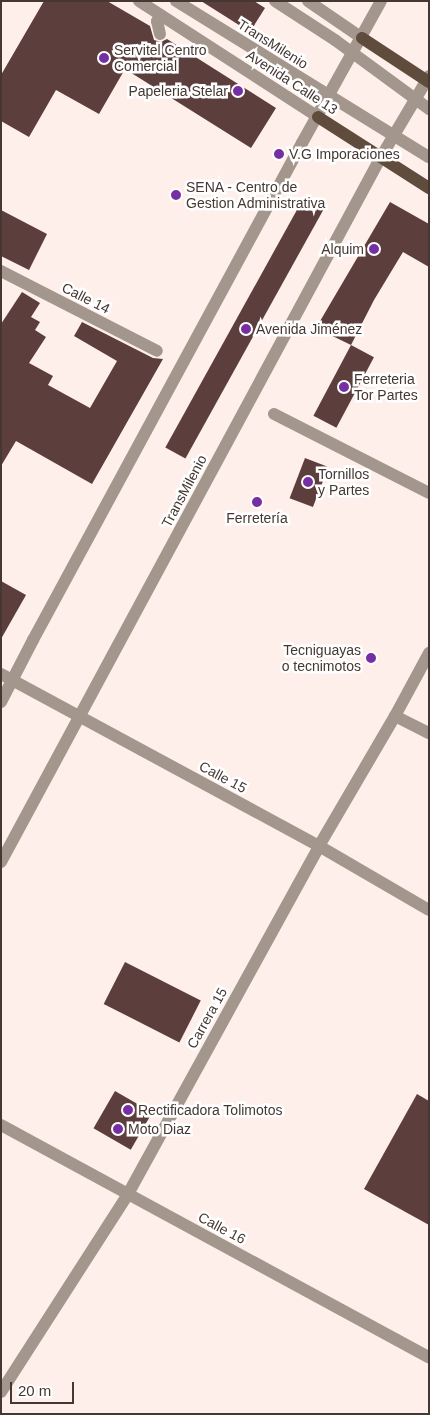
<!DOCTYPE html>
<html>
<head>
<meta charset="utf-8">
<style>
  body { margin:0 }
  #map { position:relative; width:430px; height:1415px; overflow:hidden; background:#feefea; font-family:Arial,sans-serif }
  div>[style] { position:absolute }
  .building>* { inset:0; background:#5c3e3c; transform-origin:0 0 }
  .minor>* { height:12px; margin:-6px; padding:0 6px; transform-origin:6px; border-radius:6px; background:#a3968d }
  .major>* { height:12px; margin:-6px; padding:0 6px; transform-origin:6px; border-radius:6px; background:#604c3c }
  .dots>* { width:14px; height:14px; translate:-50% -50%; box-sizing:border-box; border:2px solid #fff; border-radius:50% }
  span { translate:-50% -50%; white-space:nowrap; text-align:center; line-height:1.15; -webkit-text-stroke:5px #fff; paint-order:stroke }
  .street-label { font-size:14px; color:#453732 }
  .poi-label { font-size:14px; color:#453732 }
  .left { translate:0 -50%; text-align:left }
  .right { translate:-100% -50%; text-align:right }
  .frame { position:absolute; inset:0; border:2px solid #453732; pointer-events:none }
  .scale { position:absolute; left:10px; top:1382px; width:64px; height:22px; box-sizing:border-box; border:2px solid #453732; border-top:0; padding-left:6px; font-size:15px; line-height:18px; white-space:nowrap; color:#453732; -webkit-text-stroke:4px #fff; paint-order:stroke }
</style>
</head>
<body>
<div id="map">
  <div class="building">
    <div style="clip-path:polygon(44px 1px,107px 1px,150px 26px,154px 40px,161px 42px,167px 39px,276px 108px,251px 148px,125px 69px,99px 114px,56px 90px,29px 137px,1px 121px,1px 75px)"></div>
    <div style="clip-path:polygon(201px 1px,254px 1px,265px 8px,250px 32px)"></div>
    <div style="left:303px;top:199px;width:23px;height:284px;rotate:29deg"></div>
    <div style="clip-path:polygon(390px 202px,429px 224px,429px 267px,403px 252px,374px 300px,351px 345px,316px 328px)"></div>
    <div style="clip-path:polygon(1px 210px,47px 234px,29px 270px,1px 256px)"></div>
    <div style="clip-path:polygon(22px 292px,40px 303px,31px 317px,40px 322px,35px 330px,46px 337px,29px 363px,53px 376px,48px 385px,90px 408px,117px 361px,74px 336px,82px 322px,153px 358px,163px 359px,92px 484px,16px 441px,1px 466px,1px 324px)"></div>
    <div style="left:351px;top:345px;width:26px;height:80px;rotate:28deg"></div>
    <div style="left:305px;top:458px;width:25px;height:43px;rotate:21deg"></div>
    <div style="clip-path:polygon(1px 581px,26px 595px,1px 639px)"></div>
    <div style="left:125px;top:962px;width:85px;height:47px;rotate:27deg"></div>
    <div style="left:115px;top:1091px;width:43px;height:43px;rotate:30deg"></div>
    <div style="clip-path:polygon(417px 1094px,429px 1101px,429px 1225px,364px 1189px)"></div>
  </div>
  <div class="minor">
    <div style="left:139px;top:1px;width:213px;rotate:32.9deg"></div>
    <div style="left:176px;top:1px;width:297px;rotate:31.7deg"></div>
    <div style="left:275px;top:1px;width:72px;rotate:33deg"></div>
    <div style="left:335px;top:40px;width:117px;rotate:36.3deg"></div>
    <div style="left:308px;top:1px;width:65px;rotate:34.4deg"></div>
    <div style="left:160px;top:34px;width:13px;rotate:-103deg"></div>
    <div style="left:157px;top:21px;width:7px;rotate:-56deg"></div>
    <div style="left:1px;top:271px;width:175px;rotate:27.1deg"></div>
    <div style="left:274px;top:414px;width:174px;rotate:27deg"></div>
    <div style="left:1px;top:674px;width:362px;rotate:28.4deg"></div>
    <div style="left:319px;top:846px;width:127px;rotate:30.2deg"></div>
    <div style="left:1px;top:702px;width:70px;rotate:-62.7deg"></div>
    <div style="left:33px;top:640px;width:565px;rotate:-61.58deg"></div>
    <div style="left:302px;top:143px;width:162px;rotate:-60.9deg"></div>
    <div style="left:395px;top:716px;width:38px;rotate:27deg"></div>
    <div style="left:1px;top:862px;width:801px;rotate:-61.68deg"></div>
    <div style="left:381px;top:157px;width:94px;rotate:-59.3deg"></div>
    <div style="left:1px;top:1125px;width:487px;rotate:28.5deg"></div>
    <div style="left:1px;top:1392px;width:235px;rotate:-57.3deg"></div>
    <div style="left:128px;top:1194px;width:397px;rotate:-61.2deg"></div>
    <div style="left:319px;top:846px;width:151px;rotate:-59.7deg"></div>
    <div style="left:395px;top:716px;width:72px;rotate:-61.6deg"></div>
  </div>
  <div class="major">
    <div style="left:362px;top:38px;width:80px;rotate:33.3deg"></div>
    <div style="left:318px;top:117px;width:132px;rotate:32.6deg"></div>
  </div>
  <div class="dots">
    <div style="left:104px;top:58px;background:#762fa2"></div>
    <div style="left:238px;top:91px;background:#762fa2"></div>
    <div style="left:279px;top:154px;background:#762fa2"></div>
    <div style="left:176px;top:195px;background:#762fa2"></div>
    <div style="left:374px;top:249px;background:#762fa2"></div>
    <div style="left:246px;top:329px;background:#762fa2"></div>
    <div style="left:344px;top:387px;background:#762fa2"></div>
    <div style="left:308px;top:482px;background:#762fa2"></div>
    <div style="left:257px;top:502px;background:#762fa2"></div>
    <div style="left:371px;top:658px;background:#762fa2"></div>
    <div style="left:128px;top:1110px;background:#762fa2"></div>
    <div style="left:118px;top:1129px;background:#762fa2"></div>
  </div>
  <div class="street-label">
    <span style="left:273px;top:44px;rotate:32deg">TransMilenio</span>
    <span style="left:292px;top:82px;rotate:33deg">Avenida Calle 13</span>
    <span style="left:86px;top:298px;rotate:27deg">Calle 14</span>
    <span style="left:184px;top:491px;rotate:-62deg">TransMilenio</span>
    <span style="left:223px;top:777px;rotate:28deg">Calle 15</span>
    <span style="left:207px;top:1018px;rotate:-61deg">Carrera 15</span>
    <span style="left:222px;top:1228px;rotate:28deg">Calle 16</span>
  </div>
  <div class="poi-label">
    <span class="left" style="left:114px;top:58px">Servitel Centro<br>Comercial</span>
    <span class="right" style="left:228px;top:91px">Papeleria Stelar</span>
    <span class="left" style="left:289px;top:154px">V.G Imporaciones</span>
    <span class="left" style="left:186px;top:195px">SENA - Centro de<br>Gestion Administrativa</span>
    <span class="right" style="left:364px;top:249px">Alquim</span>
    <span class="left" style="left:256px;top:329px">Avenida Jiménez</span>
    <span class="left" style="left:354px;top:387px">Ferreteria<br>Tor Partes</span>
    <span class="left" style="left:318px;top:482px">Tornillos<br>y Partes</span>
    <span style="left:257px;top:518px">Ferretería</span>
    <span class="right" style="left:361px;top:658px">Tecniguayas<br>o tecnimotos</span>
    <span class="left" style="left:138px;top:1110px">Rectificadora Tolimotos</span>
    <span class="left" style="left:128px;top:1129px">Moto Diaz</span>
  </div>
  <div class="frame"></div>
  <div class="scale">20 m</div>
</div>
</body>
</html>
